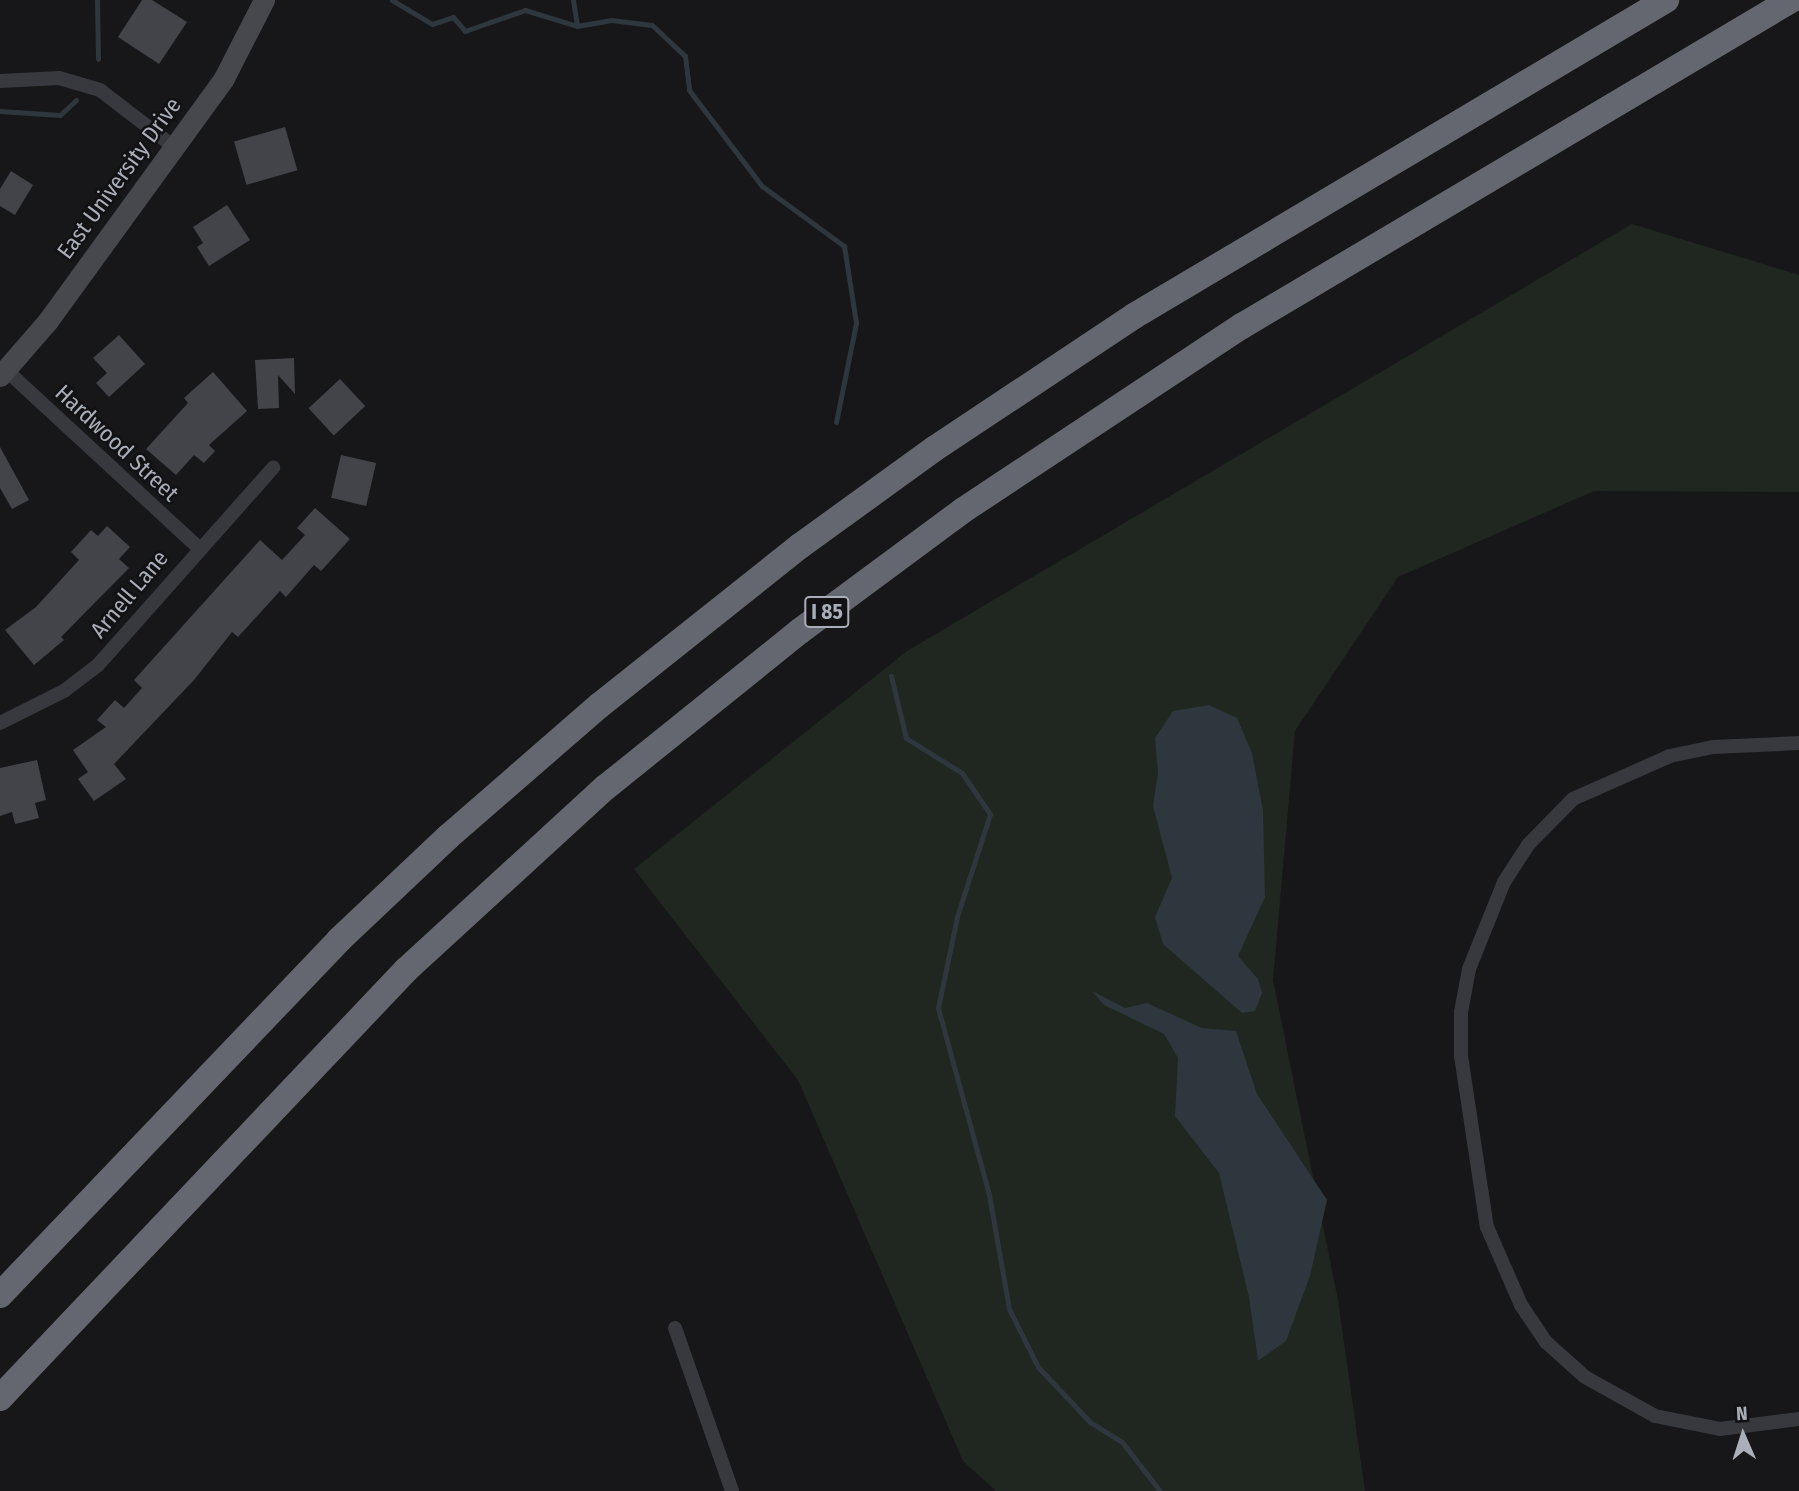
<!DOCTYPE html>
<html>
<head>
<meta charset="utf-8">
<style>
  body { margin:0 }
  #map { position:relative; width:1799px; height:1491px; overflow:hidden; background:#171719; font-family:"Fira Sans Condensed",sans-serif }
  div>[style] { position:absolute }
  .green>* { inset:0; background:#1f2720 }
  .water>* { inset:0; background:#2d373d }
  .stream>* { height:5px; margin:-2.5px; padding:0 2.5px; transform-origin:2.5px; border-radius:2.5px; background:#2d373d }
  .building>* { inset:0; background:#434449; transform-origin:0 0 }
  .minor>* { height:14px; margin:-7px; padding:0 7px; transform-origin:7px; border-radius:7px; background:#38393e }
  .secondary>* { height:21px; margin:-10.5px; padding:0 10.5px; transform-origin:10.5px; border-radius:10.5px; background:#46484e }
  .motorway>* { height:26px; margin:-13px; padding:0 13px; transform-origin:13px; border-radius:13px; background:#64676f }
  span { translate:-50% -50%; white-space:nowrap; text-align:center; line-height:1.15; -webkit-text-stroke:5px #121214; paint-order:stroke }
  .shield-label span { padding:2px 5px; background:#121214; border:2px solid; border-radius:5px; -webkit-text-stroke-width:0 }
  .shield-label { font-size:21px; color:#a9aeb9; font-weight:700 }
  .street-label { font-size:23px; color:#a9aeb9 }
  .north { position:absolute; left:1708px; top:1400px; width:70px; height:70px; -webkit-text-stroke:5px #121214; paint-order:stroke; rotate:357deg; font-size:19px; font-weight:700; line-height:28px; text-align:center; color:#a9aeb9 }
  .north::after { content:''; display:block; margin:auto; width:24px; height:32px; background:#a9aeb9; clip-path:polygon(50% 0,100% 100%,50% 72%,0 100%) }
</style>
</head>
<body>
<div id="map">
  <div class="green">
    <div style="clip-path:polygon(1632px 224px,1799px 275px,1799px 492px,1594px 491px,1398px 577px,1295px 731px,1273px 980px,1338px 1300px,1365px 1491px,996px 1491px,963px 1461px,798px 1080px,634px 869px,907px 651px)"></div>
  </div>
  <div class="water">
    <div style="clip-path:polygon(1209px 705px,1237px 718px,1252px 753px,1263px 810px,1265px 897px,1238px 956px,1258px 979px,1262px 993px,1255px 1011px,1242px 1013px,1163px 944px,1155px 917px,1172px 878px,1153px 806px,1158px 773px,1155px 738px,1173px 711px)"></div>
    <div style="clip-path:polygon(1092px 991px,1125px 1008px,1147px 1003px,1202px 1028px,1236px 1031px,1257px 1094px,1327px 1200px,1310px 1276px,1286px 1341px,1258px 1361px,1249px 1297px,1219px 1173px,1175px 1116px,1178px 1058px,1164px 1034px,1104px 1005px)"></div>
  </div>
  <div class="stream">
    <div style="left:97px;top:0;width:59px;rotate:89deg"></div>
    <div style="left:392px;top:0;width:47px;rotate:31deg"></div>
    <div style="left:432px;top:24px;width:22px;rotate:-18deg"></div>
    <div style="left:453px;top:17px;width:18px;rotate:49deg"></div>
    <div style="left:465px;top:31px;width:64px;rotate:-19.3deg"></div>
    <div style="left:525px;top:10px;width:54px;rotate:17.1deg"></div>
    <div style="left:573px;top:0;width:26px;rotate:81deg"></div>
    <div style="left:577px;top:26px;width:35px;rotate:-10deg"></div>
    <div style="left:611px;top:20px;width:41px;rotate:7deg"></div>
    <div style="left:652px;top:25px;width:45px;rotate:43.2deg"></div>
    <div style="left:685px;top:56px;width:34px;rotate:83deg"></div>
    <div style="left:689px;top:90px;width:121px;rotate:52.8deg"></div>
    <div style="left:762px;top:186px;width:102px;rotate:36.2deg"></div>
    <div style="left:844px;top:246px;width:78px;rotate:81.1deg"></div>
    <div style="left:856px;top:323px;width:101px;rotate:101.4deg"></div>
    <div style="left:0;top:111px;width:60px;rotate:3.8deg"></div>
    <div style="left:60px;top:115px;width:22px;rotate:-43deg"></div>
    <div style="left:891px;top:676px;width:64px;rotate:76.4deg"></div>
    <div style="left:906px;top:738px;width:66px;rotate:32deg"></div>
    <div style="left:962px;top:773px;width:50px;rotate:55.7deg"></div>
    <div style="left:990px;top:814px;width:108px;rotate:107.8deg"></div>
    <div style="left:957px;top:917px;width:93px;rotate:101.8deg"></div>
    <div style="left:938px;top:1008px;width:194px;rotate:74.7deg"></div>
    <div style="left:989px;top:1195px;width:116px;rotate:80deg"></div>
    <div style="left:1009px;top:1309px;width:65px;rotate:63.4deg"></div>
    <div style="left:1038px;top:1367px;width:76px;rotate:46.6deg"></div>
    <div style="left:1090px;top:1422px;width:38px;rotate:32deg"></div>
    <div style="left:1122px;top:1442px;width:62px;rotate:52.2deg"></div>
  </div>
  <div class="building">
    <div style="clip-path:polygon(142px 0,152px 0,187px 22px,159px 64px,118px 37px)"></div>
    <div style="left:285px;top:127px;width:45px;height:53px;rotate:74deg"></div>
    <div style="clip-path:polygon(11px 171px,33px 185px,15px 215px,0 206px,0 189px)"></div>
    <div style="clip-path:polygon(227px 205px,250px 240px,209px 266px,197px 247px,203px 243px,193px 227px)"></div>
    <div style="clip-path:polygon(119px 335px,145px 364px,109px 397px,96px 383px,107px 373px,93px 358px)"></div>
    <div style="clip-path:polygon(294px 358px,295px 394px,278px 375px,279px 408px,258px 409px,255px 360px)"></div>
    <div style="clip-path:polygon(213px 372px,247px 411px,209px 445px,215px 451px,204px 463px,194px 455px,176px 475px,146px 449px,188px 403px,184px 398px)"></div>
    <div style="left:340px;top:379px;width:37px;height:43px;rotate:47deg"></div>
    <div style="clip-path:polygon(0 447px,29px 500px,12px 509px,0 488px)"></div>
    <div style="left:341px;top:455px;width:36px;height:44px;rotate:13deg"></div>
    <div style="clip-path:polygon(315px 508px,350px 539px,321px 571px,314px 565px,286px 597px,280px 591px,238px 637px,232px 632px,194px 680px,114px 764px,126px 779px,94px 801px,78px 779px,88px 772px,73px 750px,106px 727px,97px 720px,115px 700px,124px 708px,142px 688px,134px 680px,260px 540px,282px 560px,305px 535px,297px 528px)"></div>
    <div style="clip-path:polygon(107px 526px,130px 547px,119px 559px,129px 568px,61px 637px,64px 640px,34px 665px,5px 630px,36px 607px,79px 560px,71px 552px,91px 530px,98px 536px)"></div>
    <div style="clip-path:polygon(37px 760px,46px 800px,35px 803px,39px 818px,15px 824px,12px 812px,0 816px,0 768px)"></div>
  </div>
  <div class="minor">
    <div style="left:0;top:81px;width:59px;rotate:-2.9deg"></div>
    <div style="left:59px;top:78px;width:43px;rotate:16.3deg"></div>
    <div style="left:100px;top:90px;width:93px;rotate:37.6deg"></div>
    <div style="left:6px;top:370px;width:261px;rotate:42.7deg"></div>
    <div style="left:0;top:723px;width:72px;rotate:-26.6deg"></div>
    <div style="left:64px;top:691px;width:43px;rotate:-37.4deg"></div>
    <div style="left:98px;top:665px;width:264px;rotate:-48.4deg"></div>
    <div style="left:1799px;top:743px;width:86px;rotate:177.3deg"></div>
    <div style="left:1713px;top:747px;width:44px;rotate:168.2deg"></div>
    <div style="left:1670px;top:756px;width:106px;rotate:156.1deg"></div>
    <div style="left:1573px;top:799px;width:64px;rotate:134.4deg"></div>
    <div style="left:1528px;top:845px;width:44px;rotate:123deg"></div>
    <div style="left:1504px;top:882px;width:94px;rotate:111.9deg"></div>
    <div style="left:1469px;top:969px;width:44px;rotate:100.5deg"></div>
    <div style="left:1461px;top:1012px;width:44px;rotate:90deg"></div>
    <div style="left:1461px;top:1056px;width:173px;rotate:81.4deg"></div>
    <div style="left:1487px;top:1227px;width:85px;rotate:66.4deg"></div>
    <div style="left:1521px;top:1305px;width:45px;rotate:56deg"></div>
    <div style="left:1546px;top:1342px;width:52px;rotate:41.9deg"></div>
    <div style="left:1585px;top:1377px;width:80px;rotate:29.1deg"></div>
    <div style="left:1655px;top:1416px;width:66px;rotate:11.3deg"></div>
    <div style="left:1720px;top:1429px;width:80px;rotate:-7.2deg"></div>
    <div style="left:675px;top:1328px;width:173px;rotate:70.7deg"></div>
  </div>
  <div class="secondary">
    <div style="left:0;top:376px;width:72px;rotate:-49deg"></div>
    <div style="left:47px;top:322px;width:301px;rotate:-54deg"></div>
    <div style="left:224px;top:78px;width:88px;rotate:-62.9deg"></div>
  </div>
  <div class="motorway">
    <div style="left:0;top:1295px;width:491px;rotate:-46.3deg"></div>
    <div style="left:339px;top:940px;width:150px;rotate:-43.4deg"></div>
    <div style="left:448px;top:837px;width:201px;rotate:-41deg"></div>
    <div style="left:600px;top:705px;width:256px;rotate:-38.5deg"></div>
    <div style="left:800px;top:546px;width:165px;rotate:-35.9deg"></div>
    <div style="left:934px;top:449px;width:240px;rotate:-33.6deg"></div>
    <div style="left:1134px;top:316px;width:619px;rotate:-30.71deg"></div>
    <div style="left:0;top:1398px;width:590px;rotate:-46.51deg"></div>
    <div style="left:406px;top:970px;width:271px;rotate:-42.5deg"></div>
    <div style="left:606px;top:787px;width:249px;rotate:-38.8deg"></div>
    <div style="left:800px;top:631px;width:202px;rotate:-36.5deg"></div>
    <div style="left:962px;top:511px;width:336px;rotate:-33.5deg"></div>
    <div style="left:1242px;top:326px;width:638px;rotate:-30.7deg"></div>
  </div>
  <div class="shield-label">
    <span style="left:827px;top:612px">I 85</span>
  </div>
  <div class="street-label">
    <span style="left:119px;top:178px;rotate:-54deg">East University Drive</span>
    <span style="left:117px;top:443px;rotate:43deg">Hardwood Street</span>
    <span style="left:129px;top:594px;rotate:-50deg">Arnell Lane</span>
  </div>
  <div class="north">N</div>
</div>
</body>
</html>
